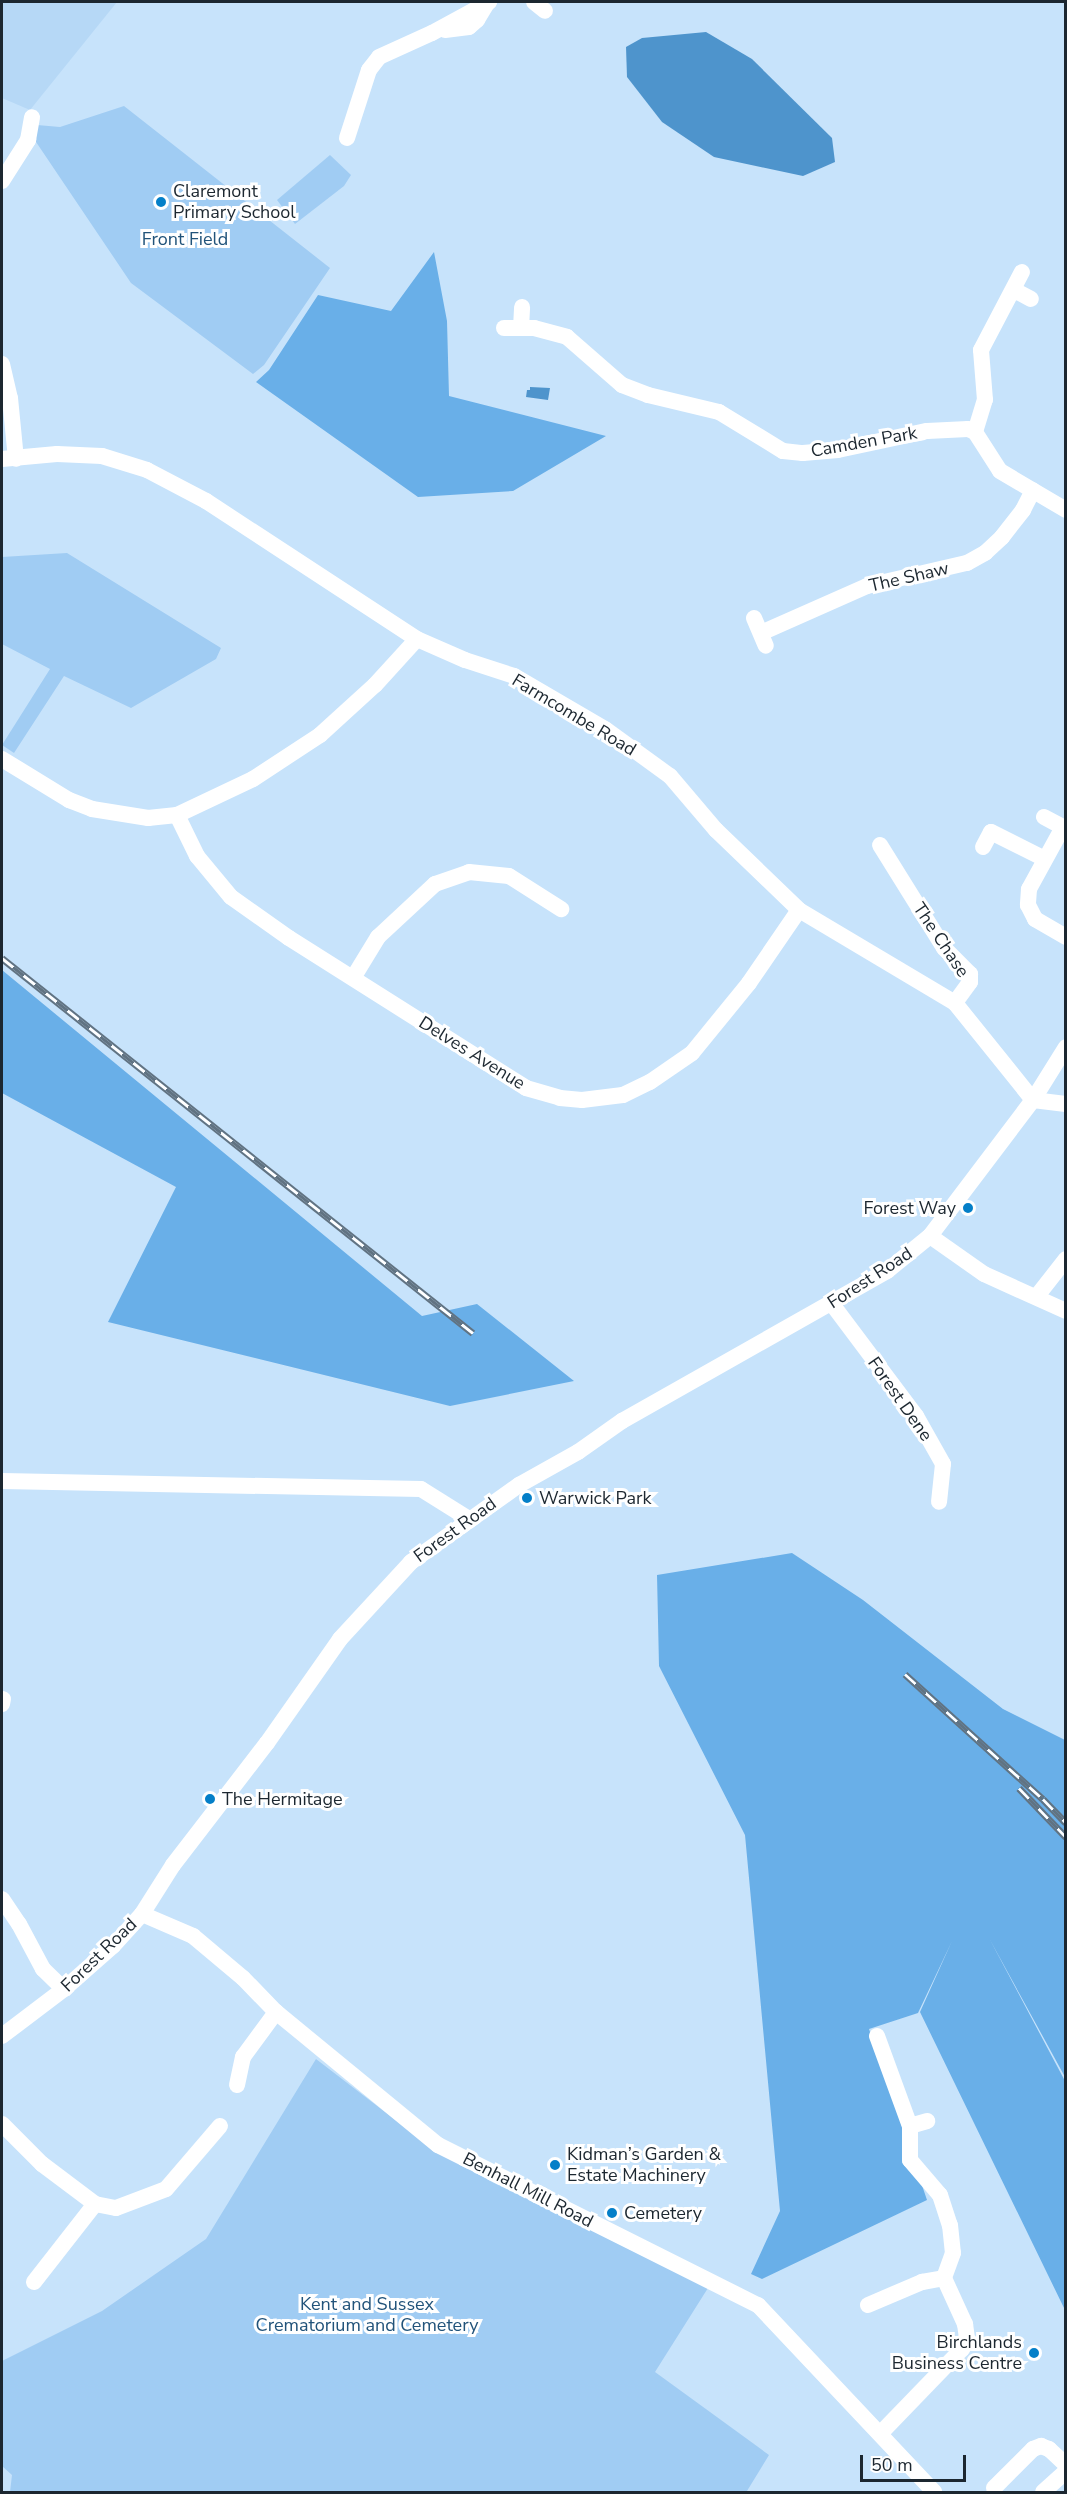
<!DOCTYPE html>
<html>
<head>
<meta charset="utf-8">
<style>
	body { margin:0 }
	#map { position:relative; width:1067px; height:2494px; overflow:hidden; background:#c7e3fb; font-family:"Nunito Sans",sans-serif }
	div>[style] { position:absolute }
	.built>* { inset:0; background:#b6d8f6 }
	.green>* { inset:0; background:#a0ccf3 }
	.forest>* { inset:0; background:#69afe8 }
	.water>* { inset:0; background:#4e94cc }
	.minor>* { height:16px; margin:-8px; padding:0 8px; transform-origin:8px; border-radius:8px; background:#fff }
	.rail>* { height:7px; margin-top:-3.5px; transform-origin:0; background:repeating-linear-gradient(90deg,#fff 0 14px,#617382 0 28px); box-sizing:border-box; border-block:2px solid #617382 }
	.dots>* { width:16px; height:16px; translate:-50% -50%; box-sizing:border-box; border:3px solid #fff; border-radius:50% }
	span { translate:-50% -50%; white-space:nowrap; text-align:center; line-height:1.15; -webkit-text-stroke:6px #fff; paint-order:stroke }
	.poi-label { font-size:18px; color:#1c2730 }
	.left { translate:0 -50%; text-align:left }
	.right { translate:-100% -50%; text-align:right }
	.park-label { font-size:18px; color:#21537a }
	.street-label { font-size:18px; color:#1c2730 }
	.frame { position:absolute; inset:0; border:3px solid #1c2730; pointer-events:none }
	.scale { position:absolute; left:860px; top:2455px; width:106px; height:27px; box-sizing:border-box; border:3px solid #1c2730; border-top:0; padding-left:8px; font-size:18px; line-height:21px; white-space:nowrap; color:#1c2730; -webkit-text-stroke:4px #fff; paint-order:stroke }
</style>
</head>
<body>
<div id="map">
	<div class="built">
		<i style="clip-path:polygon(2px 2px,117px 2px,30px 110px,2px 98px)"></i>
	</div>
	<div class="green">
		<i style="clip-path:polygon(124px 106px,330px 268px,264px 365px,253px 374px,131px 283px,32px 136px,37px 125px,60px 127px)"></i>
		<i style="clip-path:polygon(330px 155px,351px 175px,344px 186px,295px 224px,277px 200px)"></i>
		<i style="clip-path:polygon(67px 553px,221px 648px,216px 659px,131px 708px,64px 676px,14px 753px,2px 745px,50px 669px,2px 644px,2px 557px)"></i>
		<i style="clip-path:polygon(316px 2059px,424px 2142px,492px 2182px,708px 2288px,655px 2372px,769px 2455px,747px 2491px,749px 2492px,10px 2492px,12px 2475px,2px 2466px,2px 2361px,102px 2311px,206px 2239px)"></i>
	</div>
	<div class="forest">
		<i style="clip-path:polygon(434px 252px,447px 321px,449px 396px,606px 436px,513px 491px,418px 497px,256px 382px,269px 370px,318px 295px,391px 311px)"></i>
		<i style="clip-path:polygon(2px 970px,422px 1316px,477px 1304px,574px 1381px,450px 1406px,108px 1322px,176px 1187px,2px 1093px)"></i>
		<i style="clip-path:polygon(792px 1553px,863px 1600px,1003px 1709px,1065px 1740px,1065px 2077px,989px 1938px,1065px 2081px,1065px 2310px,920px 2012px,952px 1941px,918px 2013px,869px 2029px,927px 2200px,762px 2279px,751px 2274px,780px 2211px,745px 1835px,659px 1666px,657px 1575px)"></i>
	</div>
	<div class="water">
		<i style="clip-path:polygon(706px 32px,752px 59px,832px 138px,835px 162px,803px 176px,714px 157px,662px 122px,627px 77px,626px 47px,642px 38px)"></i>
		<i style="clip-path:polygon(530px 387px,550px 388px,548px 400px,526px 397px,527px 390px,530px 390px)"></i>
	</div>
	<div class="minor">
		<i style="left:534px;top:2px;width:14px;rotate:39deg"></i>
		<i style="left:445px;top:30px;width:24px;rotate:-7deg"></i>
		<i style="left:469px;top:27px;width:11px;rotate:-41deg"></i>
		<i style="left:477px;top:20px;width:17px;rotate:-59deg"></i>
		<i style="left:347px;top:138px;width:71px;rotate:-72.1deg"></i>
		<i style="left:369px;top:70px;width:16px;rotate:-52deg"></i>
		<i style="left:379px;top:57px;width:58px;rotate:-24.4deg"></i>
		<i style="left:432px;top:33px;width:65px;rotate:-28.5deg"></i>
		<i style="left:2px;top:181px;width:49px;rotate:-57.6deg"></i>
		<i style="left:28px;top:140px;width:23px;rotate:-80deg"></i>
		<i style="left:1014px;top:290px;width:19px;rotate:28deg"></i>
		<i style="left:504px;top:328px;width:30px"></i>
		<i style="left:534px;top:328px;width:34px;rotate:15deg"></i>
		<i style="left:567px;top:337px;width:73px;rotate:41.1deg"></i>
		<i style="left:622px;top:385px;width:28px;rotate:21deg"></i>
		<i style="left:648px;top:395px;width:73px;rotate:13.5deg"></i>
		<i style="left:719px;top:412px;width:75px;rotate:31.4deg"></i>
		<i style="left:783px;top:451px;width:20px;rotate:6deg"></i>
		<i style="left:803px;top:453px;width:35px;rotate:-5deg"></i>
		<i style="left:838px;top:450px;width:91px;rotate:-12.1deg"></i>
		<i style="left:927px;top:431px;width:41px;rotate:-2.8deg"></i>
		<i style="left:968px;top:429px;width:8px;rotate:23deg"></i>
		<i style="left:975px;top:432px;width:46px;rotate:57.3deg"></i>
		<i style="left:1000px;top:471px;width:77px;rotate:30.6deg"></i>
		<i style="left:521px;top:328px;width:21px;rotate:-87deg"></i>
		<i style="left:2px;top:364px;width:35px;rotate:77deg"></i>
		<i style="left:10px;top:398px;width:61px;rotate:84.4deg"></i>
		<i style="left:975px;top:432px;width:34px;rotate:-73deg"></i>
		<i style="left:985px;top:400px;width:50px;rotate:-94.6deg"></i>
		<i style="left:981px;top:350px;width:88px;rotate:-62.3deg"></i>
		<i style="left:2px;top:459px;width:55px;rotate:-5.2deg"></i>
		<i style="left:57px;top:454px;width:45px;rotate:2.5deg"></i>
		<i style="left:102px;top:456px;width:47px;rotate:17.3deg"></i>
		<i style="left:147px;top:470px;width:67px;rotate:27.7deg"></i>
		<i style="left:206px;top:501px;width:252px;rotate:33.2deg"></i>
		<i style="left:417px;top:639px;width:52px;rotate:23.6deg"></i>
		<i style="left:465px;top:660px;width:52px;rotate:18.1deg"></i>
		<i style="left:514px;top:676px;width:105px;rotate:30.2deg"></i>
		<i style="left:605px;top:729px;width:80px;rotate:35.9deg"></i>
		<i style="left:670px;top:776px;width:71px;rotate:49.6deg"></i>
		<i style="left:716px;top:830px;width:115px;rotate:43.9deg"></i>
		<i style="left:799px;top:910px;width:182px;rotate:30.8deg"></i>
		<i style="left:955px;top:1003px;width:124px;rotate:51.2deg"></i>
		<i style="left:1033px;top:1100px;width:33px;rotate:7deg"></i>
		<i style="left:754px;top:618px;width:30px;rotate:67deg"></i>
		<i style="left:761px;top:633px;width:116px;rotate:-23.9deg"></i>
		<i style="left:867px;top:586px;width:103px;rotate:-13deg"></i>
		<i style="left:967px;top:563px;width:21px;rotate:-29deg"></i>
		<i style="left:985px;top:553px;width:23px;rotate:-43deg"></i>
		<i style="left:1002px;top:537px;width:34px;rotate:-52deg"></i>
		<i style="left:1023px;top:510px;width:22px;rotate:-63deg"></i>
		<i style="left:2px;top:759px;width:79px;rotate:31.5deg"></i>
		<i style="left:69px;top:800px;width:25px;rotate:21deg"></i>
		<i style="left:92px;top:809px;width:57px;rotate:9.1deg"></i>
		<i style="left:148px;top:818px;width:29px;rotate:-6deg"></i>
		<i style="left:177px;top:815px;width:84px;rotate:-25.3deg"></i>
		<i style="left:253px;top:779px;width:80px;rotate:-33.3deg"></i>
		<i style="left:320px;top:735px;width:74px;rotate:-42.3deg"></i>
		<i style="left:375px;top:685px;width:62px;rotate:-47.6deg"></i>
		<i style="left:177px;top:815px;width:46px;rotate:64deg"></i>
		<i style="left:197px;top:856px;width:53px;rotate:50.3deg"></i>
		<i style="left:231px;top:897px;width:71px;rotate:35.3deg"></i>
		<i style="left:289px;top:938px;width:280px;rotate:32.3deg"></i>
		<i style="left:526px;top:1088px;width:35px;rotate:16deg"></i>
		<i style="left:560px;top:1098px;width:22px;rotate:5deg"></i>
		<i style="left:582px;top:1100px;width:41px;rotate:-7deg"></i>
		<i style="left:623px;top:1095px;width:30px;rotate:-26deg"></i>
		<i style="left:650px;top:1082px;width:51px;rotate:-34.6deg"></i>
		<i style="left:692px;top:1053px;width:90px;rotate:-50.8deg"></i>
		<i style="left:749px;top:983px;width:88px;rotate:-55.6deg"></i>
		<i style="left:1044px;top:817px;width:21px;rotate:28deg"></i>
		<i style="left:1063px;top:827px;width:71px;rotate:118.7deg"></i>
		<i style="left:1029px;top:889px;width:16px;rotate:94deg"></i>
		<i style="left:1028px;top:905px;width:16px;rotate:63deg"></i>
		<i style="left:1035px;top:919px;width:36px;rotate:30deg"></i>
		<i style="left:880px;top:845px;width:121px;rotate:58.1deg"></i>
		<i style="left:944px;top:948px;width:37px;rotate:45deg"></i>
		<i style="left:970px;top:974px;width:8px;rotate:90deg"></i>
		<i style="left:970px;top:982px;width:26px;rotate:126deg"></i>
		<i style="left:983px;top:847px;width:17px;rotate:-62deg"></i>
		<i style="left:991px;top:832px;width:60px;rotate:26.6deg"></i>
		<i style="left:353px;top:978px;width:48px;rotate:-58.6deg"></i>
		<i style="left:378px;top:937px;width:78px;rotate:-42.9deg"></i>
		<i style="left:435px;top:884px;width:36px;rotate:-19deg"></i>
		<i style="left:469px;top:872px;width:40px;rotate:5.7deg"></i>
		<i style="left:509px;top:876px;width:62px;rotate:32.4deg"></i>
		<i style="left:930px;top:1236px;width:66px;rotate:35.1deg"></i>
		<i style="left:984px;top:1274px;width:90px;rotate:24.3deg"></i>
		<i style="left:1037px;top:1296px;width:47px;rotate:-51.9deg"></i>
		<i style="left:832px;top:1304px;width:140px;rotate:53.1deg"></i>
		<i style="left:916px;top:1416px;width:55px;rotate:60.6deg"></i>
		<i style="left:943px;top:1464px;width:38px;rotate:96deg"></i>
		<i style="left:2px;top:1481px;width:419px;rotate:1.1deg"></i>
		<i style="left:421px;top:1489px;width:57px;rotate:32deg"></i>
		<i style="left:2px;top:1704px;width:5px;rotate:-79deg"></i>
		<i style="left:2px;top:1899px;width:30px;rotate:56deg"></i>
		<i style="left:19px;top:1924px;width:51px;rotate:61.9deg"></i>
		<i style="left:43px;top:1969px;width:29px;rotate:44deg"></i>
		<i style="left:142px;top:1914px;width:56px;rotate:23.3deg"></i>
		<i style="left:193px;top:1936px;width:65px;rotate:40deg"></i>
		<i style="left:243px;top:1978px;width:47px;rotate:45.9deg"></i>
		<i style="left:276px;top:2012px;width:210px;rotate:39.4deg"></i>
		<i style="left:438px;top:2145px;width:358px;rotate:26.6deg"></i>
		<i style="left:758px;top:2305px;width:257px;rotate:46.7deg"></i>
		<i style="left:2px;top:2036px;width:78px;rotate:-37.2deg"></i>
		<i style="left:64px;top:1989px;width:65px;rotate:-41.3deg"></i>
		<i style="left:113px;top:1946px;width:43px;rotate:-47.8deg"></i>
		<i style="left:142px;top:1914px;width:58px;rotate:-57.7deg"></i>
		<i style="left:173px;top:1865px;width:154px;rotate:-52.4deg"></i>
		<i style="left:267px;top:1743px;width:127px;rotate:-54.9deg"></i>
		<i style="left:340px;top:1639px;width:105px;rotate:-47.3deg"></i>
		<i style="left:411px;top:1562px;width:133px;rotate:-35.5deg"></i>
		<i style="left:519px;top:1485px;width:68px;rotate:-29.2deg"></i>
		<i style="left:578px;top:1452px;width:54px;rotate:-35.2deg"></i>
		<i style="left:622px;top:1421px;width:305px;rotate:-29.5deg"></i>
		<i style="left:887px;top:1271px;width:55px;rotate:-39.1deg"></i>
		<i style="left:930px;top:1236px;width:171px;rotate:-52.9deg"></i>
		<i style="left:1033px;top:1100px;width:62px;rotate:-58.1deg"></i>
		<i style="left:877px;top:2036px;width:96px;rotate:69.9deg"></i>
		<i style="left:910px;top:2126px;width:34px;rotate:90deg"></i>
		<i style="left:910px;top:2160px;width:46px;rotate:49.4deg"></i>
		<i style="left:940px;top:2195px;width:32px;rotate:72deg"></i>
		<i style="left:950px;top:2225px;width:28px;rotate:84deg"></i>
		<i style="left:953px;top:2253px;width:27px;rotate:110deg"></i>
		<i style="left:944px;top:2278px;width:51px;rotate:65.5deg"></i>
		<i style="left:965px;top:2324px;width:14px;rotate:82deg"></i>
		<i style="left:967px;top:2338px;width:12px;rotate:114deg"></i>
		<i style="left:962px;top:2349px;width:117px;rotate:134deg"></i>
		<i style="left:237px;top:2085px;width:29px;rotate:-78deg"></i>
		<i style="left:243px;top:2057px;width:56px;rotate:-53.7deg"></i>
		<i style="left:2px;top:2124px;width:57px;rotate:45deg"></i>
		<i style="left:42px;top:2164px;width:66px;rotate:37deg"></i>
		<i style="left:95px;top:2204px;width:21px;rotate:11deg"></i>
		<i style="left:116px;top:2208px;width:53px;rotate:-20.8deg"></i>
		<i style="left:166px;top:2189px;width:83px;rotate:-49.4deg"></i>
		<i style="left:910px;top:2126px;width:18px;rotate:-16deg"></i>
		<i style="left:34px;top:2282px;width:99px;rotate:-52deg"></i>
		<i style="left:868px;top:2305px;width:59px;rotate:-23.1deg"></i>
		<i style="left:922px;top:2282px;width:22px;rotate:-10deg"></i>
		<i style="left:994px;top:2488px;width:55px;rotate:-45deg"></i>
		<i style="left:1033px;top:2449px;width:9px;rotate:-21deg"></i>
		<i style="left:1041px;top:2446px;width:9px;rotate:21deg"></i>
		<i style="left:1049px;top:2449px;width:23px;rotate:43deg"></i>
		<i style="left:1043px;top:2492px;width:31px;rotate:-42deg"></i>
	</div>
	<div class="rail">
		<i style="left:2px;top:958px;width:602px;rotate:38.53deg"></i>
		<i style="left:905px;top:1674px;width:186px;rotate:42.2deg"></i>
		<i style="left:1043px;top:1799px;width:33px;rotate:46deg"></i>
		<i style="left:1019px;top:1788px;width:68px;rotate:46.2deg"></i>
	</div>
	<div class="dots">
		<i style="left:161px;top:202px;background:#047fc8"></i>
		<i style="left:968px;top:1208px;background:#047fc8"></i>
		<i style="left:527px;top:1498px;background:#047fc8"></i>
		<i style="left:210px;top:1799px;background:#047fc8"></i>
		<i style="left:555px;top:2165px;background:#047fc8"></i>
		<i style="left:612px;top:2213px;background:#047fc8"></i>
		<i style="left:1034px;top:2353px;background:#047fc8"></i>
	</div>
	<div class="poi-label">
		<span class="left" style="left:173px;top:202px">Claremont<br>Primary School</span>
		<span class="right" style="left:956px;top:1208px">Forest Way</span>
		<span class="left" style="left:539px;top:1498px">Warwick Park</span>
		<span class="left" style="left:222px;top:1799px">The Hermitage</span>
		<span class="left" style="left:567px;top:2165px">Kidman’s Garden &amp;<br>Estate Machinery</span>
		<span class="left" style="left:624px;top:2213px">Cemetery</span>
		<span class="right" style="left:1022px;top:2353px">Birchlands<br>Business Centre</span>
	</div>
	<div class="park-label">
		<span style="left:185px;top:239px">Front Field</span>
		<span style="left:367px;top:2315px">Kent and Sussex<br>Crematorium and Cemetery</span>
	</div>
	<div class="street-label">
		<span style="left:864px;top:442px;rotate:-10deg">Camden Park</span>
		<span style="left:909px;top:577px;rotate:-13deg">The Shaw</span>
		<span style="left:574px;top:715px;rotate:31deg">Farmcombe Road</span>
		<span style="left:941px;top:940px;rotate:56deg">The Chase</span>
		<span style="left:472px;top:1053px;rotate:32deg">Delves Avenue</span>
		<span style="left:870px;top:1278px;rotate:-33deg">Forest Road</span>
		<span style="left:900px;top:1399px;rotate:55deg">Forest Dene</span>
		<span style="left:455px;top:1530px;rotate:-36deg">Forest Road</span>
		<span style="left:99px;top:1955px;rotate:-44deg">Forest Road</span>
		<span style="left:528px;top:2190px;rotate:27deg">Benhall Mill Road</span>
	</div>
	<div class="frame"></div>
	<div class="scale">50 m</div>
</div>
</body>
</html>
